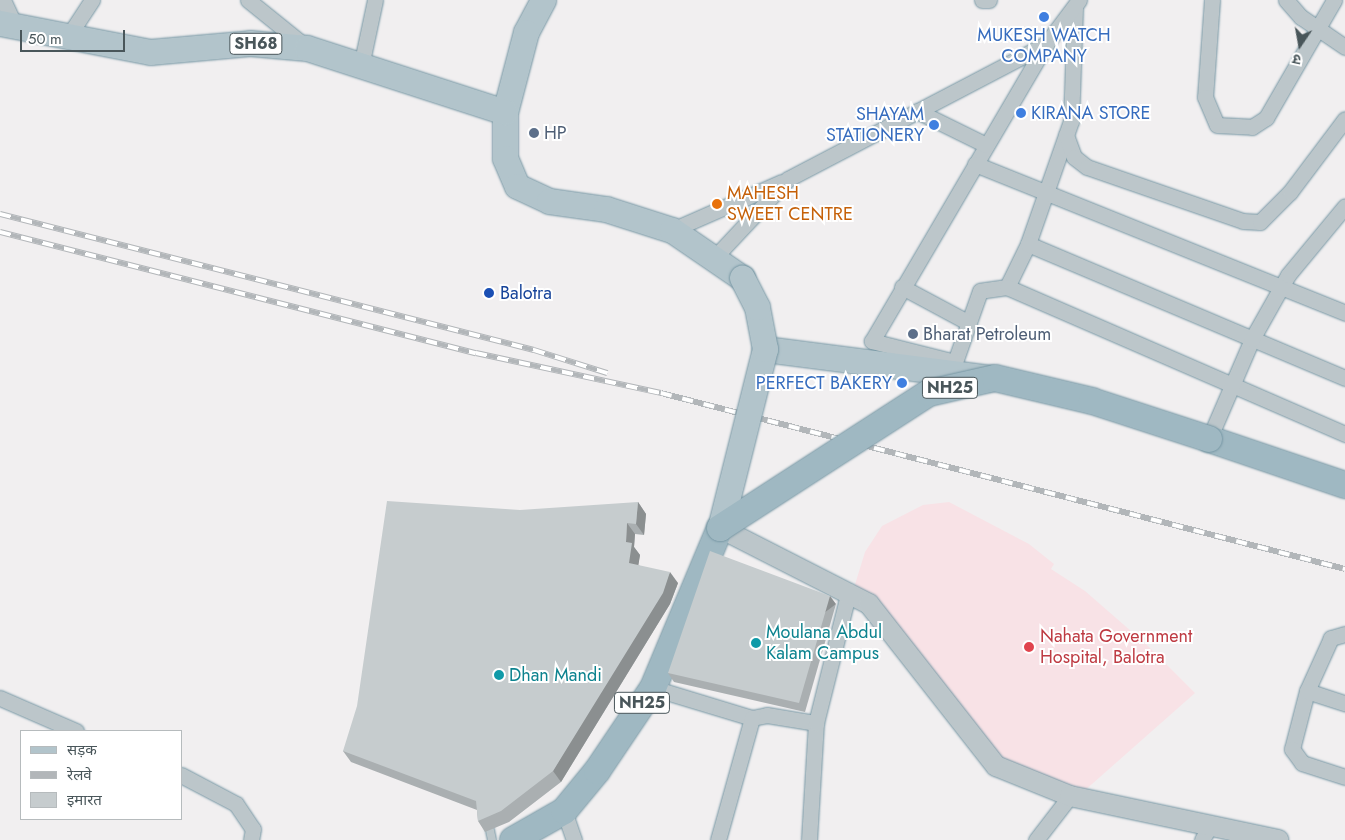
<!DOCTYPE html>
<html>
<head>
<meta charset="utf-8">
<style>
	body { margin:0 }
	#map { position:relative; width:1345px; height:840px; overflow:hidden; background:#f1eff0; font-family:Jost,"Noto Sans Devanagari",sans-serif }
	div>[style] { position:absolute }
	.medical>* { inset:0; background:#f8e2e6 }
	.roads { filter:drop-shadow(0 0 1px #7797a4) drop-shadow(0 0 1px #7797a4) }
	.service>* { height:8px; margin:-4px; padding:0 4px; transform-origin:4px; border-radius:4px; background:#bcc6ca }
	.minor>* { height:15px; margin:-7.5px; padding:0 7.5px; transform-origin:7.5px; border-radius:7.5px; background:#bcc6ca }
	.tertiary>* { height:20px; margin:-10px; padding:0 10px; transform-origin:10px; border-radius:10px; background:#bcc6ca }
	.primary>* { height:25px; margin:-12.5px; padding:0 12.5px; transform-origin:12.5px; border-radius:12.5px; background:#b2c4cb }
	.trunk>* { height:26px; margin:-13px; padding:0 13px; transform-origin:13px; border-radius:13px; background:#9fb8c2 }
	.rail>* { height:5.5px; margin-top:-2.75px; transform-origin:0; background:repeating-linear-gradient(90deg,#fff 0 11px,#b2b6b9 0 22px); box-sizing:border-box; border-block:1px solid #b2b6b9 }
	.bridges { filter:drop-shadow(0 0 1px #7797a4) drop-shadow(0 0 1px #7797a4) }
	.primary-bridge>* { height:25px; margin:-12.5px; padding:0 12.5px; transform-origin:12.5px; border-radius:12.5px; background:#b2c4cb }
	.trunk-bridge>* { height:26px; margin:-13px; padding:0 13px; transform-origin:13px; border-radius:13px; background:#9fb8c2 }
	.wall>* { inset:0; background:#aaafb1 }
	.shaded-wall>* { inset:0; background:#8b8f90; transform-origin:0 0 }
	.building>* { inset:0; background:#c6ccce }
	.dots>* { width:14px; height:14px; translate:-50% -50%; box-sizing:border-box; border:2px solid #fff; border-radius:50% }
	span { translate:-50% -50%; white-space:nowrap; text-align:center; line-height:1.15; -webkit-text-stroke:4px #fff; paint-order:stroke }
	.shield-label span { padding:1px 4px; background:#fff; border:1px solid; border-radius:4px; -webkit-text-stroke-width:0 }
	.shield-label { font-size:16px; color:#49565a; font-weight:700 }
	.shop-label { font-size:18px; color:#366cbe }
	.left { translate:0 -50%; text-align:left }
	.right { translate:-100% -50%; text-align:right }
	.service-label { font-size:18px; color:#4e5e75 }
	.food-label { font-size:18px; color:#c56008 }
	.transit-label { font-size:18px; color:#164399 }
	.culture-label { font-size:18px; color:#0d838f }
	.health-label { font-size:18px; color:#be3a42 }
	.legend { position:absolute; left:20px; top:730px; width:162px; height:90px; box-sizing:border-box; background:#fff; border:1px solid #b6bbbd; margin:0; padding:6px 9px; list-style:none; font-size:15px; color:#49565a }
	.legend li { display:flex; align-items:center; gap:10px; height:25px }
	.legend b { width:25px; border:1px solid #b6bbbd }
	.north { position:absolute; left:1275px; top:20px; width:50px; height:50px; -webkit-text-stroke:4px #fff; paint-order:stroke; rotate:192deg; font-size:14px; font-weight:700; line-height:20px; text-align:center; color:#49565a }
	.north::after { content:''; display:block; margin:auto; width:18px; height:22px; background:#49565a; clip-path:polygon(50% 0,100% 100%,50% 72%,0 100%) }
	.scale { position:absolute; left:20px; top:30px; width:105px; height:22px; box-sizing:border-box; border:2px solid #49565a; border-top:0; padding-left:6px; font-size:15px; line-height:18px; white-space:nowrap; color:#49565a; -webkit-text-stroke:4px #fff; paint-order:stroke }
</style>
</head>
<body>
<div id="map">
	<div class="medical">
		<i style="clip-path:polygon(949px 502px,1029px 544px,1054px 564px,1051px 569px,1085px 591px,1147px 645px,1195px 693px,1083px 792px,997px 763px,853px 591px,865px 552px,882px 526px,923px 505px)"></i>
	</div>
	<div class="roads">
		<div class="service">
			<i style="left:488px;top:821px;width:19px;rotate:78deg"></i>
		</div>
		<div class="minor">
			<i style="left:3px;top:0;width:26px;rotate:65deg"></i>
			<i style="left:248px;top:0;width:75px;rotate:39deg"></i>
			<i style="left:982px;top:0;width:7px"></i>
			<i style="left:1212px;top:0;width:97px;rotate:94.1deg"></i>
			<i style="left:1205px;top:97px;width:30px;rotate:67deg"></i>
			<i style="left:1217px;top:125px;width:35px;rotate:3deg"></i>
			<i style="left:1252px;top:127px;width:17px;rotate:-33deg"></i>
			<i style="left:1266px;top:118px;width:136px;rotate:-60deg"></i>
			<i style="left:1286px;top:0;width:23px;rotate:49deg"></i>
			<i style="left:1301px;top:17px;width:53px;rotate:34.3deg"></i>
			<i style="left:1075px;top:8px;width:113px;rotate:92deg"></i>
			<i style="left:1071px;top:121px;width:130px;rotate:109.3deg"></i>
			<i style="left:1028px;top:244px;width:48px;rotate:116deg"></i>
			<i style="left:1007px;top:287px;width:27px;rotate:172deg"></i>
			<i style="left:980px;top:291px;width:75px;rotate:109.4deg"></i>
			<i style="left:955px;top:362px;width:86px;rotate:-165.8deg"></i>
			<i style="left:872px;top:341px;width:344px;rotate:-59.6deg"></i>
			<i style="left:1046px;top:44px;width:55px;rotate:-53.1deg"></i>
			<i style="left:69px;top:35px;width:42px;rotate:-56.7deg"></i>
			<i style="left:361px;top:66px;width:67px;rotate:-78deg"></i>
			<i style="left:917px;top:111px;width:77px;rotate:26.2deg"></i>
			<i style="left:1066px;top:135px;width:23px;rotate:70deg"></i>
			<i style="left:1074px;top:157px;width:16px;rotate:38deg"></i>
			<i style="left:1087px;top:167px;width:165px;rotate:19.1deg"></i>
			<i style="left:1243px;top:221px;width:17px;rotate:3deg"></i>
			<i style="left:1260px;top:222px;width:42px;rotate:-45deg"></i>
			<i style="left:1290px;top:192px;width:91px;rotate:-53deg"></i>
			<i style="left:975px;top:164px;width:399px;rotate:21.9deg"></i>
			<i style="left:672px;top:230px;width:120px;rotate:-23.6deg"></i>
			<i style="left:1028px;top:244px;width:344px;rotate:22.9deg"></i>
			<i style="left:715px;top:257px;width:107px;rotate:-46.9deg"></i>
			<i style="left:788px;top:179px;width:291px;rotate:-27.6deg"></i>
			<i style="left:902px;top:287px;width:76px;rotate:28.2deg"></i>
			<i style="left:1007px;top:287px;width:369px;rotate:23.5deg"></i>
			<i style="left:1209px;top:439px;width:109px;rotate:-66.7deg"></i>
			<i style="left:1252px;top:339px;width:73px;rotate:-60.6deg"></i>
			<i style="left:1288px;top:275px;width:89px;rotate:-50.4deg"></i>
			<i style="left:1345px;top:634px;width:15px;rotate:164deg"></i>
			<i style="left:1331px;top:638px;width:58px;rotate:114.4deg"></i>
			<i style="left:1307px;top:691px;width:60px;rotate:104.5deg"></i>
			<i style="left:1292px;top:749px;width:17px;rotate:54deg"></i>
			<i style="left:1302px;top:763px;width:45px;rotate:18deg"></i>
			<i style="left:653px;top:688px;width:103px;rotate:16.9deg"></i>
			<i style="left:752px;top:718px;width:15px;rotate:-11deg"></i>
			<i style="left:767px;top:715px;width:50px;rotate:9.3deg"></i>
			<i style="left:1307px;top:691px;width:40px;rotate:18deg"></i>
			<i style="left:0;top:698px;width:83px;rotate:23.5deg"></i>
			<i style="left:181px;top:775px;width:62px;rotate:27.8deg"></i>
			<i style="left:236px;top:804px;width:30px;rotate:56deg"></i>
			<i style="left:253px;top:829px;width:11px;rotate:100deg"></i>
			<i style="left:564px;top:811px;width:31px;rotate:71deg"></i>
			<i style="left:718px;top:840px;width:127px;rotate:-74.4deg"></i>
			<i style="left:809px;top:840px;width:117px;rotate:-86.6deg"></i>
			<i style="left:816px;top:723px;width:136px;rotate:-76deg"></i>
			<i style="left:1036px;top:840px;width:56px;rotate:-52.3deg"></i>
			<i style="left:1202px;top:840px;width:17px;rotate:-62deg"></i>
		</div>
		<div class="tertiary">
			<i style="left:720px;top:528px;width:167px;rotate:27deg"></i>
			<i style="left:869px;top:604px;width:206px;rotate:51.9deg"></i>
			<i style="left:996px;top:766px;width:80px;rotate:22.1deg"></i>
			<i style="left:1070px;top:796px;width:213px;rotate:11.9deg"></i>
		</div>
		<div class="primary">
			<i style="left:543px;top:0;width:36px;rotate:118deg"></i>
			<i style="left:526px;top:32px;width:83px;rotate:104.7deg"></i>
			<i style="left:505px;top:112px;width:46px;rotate:90deg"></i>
			<i style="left:505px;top:158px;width:30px;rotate:67deg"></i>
			<i style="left:517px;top:186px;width:35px;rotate:25deg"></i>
			<i style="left:549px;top:201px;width:58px;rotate:8deg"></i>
			<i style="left:606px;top:209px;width:69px;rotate:17.7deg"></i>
			<i style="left:672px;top:230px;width:85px;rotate:34.4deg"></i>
			<i style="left:0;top:23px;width:153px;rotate:10.9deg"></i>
			<i style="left:150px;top:52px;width:100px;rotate:-5.1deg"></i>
			<i style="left:250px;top:43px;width:57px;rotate:5deg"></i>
			<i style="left:307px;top:48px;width:208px;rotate:17.9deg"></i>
			<i style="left:765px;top:349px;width:227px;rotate:7.3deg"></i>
		</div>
		<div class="trunk">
			<i style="left:1209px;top:439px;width:144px;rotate:18.7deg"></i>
			<i style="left:513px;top:840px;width:59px;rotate:-29.6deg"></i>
			<i style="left:564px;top:811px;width:52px;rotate:-50.5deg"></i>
			<i style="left:597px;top:771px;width:100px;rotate:-56deg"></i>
			<i style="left:653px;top:688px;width:173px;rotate:-67.3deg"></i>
		</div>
	</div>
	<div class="rail">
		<i style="left:0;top:214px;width:551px;rotate:14.29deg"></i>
		<i style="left:534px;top:350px;width:77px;rotate:17.5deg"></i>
		<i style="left:0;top:232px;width:491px;rotate:14.3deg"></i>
		<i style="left:476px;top:353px;width:189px;rotate:12.2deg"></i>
		<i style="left:661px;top:393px;width:706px;rotate:14.43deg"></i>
	</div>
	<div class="bridges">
		<div class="primary-bridge">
			<i style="left:720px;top:528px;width:185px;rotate:-75.9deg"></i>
			<i style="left:765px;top:349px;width:43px;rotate:-100.8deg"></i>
			<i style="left:757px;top:307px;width:33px;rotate:-117deg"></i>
		</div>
		<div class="trunk-bridge">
			<i style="left:720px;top:528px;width:249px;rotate:-32.9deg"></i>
			<i style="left:929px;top:393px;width:68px;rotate:-12.8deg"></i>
			<i style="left:995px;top:378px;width:100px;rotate:13.3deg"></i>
			<i style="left:1092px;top:401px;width:123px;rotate:18deg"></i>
		</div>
	</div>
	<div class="wall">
		<i style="clip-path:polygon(638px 502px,646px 514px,644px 535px,635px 534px,634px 547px,640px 555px,638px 565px,678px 583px,670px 604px,561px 782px,509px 822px,485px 832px,478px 821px,477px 810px,351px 762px,343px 751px)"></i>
		<i style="clip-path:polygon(836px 604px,805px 712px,674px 682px,668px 673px)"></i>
	</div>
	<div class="shaded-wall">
		<i style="clip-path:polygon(638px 502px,646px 514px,644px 535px,636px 524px)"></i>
		<i style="clip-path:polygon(627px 523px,635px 534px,634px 547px,640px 555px,637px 574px,629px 563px,626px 542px)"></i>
		<i style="clip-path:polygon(670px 572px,678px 583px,670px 604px,561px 782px,553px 771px)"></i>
		<i style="left:830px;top:596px;width:10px;height:111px;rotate:53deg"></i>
	</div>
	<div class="building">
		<i style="clip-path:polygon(387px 501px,520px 510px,638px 502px,636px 524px,627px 523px,626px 542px,632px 543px,629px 563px,670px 572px,663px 593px,553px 771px,501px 811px,478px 821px,476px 801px,343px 751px,357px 706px)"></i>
		<i style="clip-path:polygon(710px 551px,830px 596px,799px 703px,668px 673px)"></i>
	</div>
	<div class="dots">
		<i style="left:1044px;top:17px;background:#3f7fe0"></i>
		<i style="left:1021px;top:113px;background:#3f7fe0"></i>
		<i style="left:934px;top:125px;background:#3f7fe0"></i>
		<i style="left:534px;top:133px;background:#5c6f8a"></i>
		<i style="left:717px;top:204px;background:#e8710a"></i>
		<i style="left:489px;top:293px;background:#1a4fb4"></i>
		<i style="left:913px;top:334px;background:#5c6f8a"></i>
		<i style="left:902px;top:383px;background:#3f7fe0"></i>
		<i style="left:756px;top:643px;background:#0f9aa8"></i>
		<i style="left:1029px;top:647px;background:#e0444e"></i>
		<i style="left:499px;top:675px;background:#0f9aa8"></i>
	</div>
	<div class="shield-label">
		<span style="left:256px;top:44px">SH68</span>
		<span style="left:950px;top:388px">NH25</span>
		<span style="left:642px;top:703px">NH25</span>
	</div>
	<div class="shop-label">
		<span style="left:1044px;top:46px">MUKESH WATCH<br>COMPANY</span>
		<span class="left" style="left:1031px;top:113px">KIRANA STORE</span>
		<span class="right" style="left:924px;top:125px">SHAYAM<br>STATIONERY</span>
		<span class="right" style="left:892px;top:383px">PERFECT BAKERY</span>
	</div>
	<div class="service-label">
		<span class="left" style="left:544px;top:133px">HP</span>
		<span class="left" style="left:923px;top:334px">Bharat Petroleum</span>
	</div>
	<div class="food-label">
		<span class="left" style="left:727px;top:204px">MAHESH<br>SWEET CENTRE</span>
	</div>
	<div class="transit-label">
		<span class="left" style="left:500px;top:293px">Balotra</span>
	</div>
	<div class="culture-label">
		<span class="left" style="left:766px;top:643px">Moulana Abdul<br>Kalam Campus</span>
		<span class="left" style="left:509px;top:675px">Dhan Mandi</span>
	</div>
	<div class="health-label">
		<span class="left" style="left:1040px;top:647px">Nahata Government<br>Hospital, Balotra</span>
	</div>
	<ul class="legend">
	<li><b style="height:6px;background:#b2c4cb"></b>सड़क</li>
	<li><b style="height:6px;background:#b2b6b9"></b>रेलवे</li>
	<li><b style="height:14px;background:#c6ccce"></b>इमारत</li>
	</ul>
	<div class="north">उ</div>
	<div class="scale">50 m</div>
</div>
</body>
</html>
